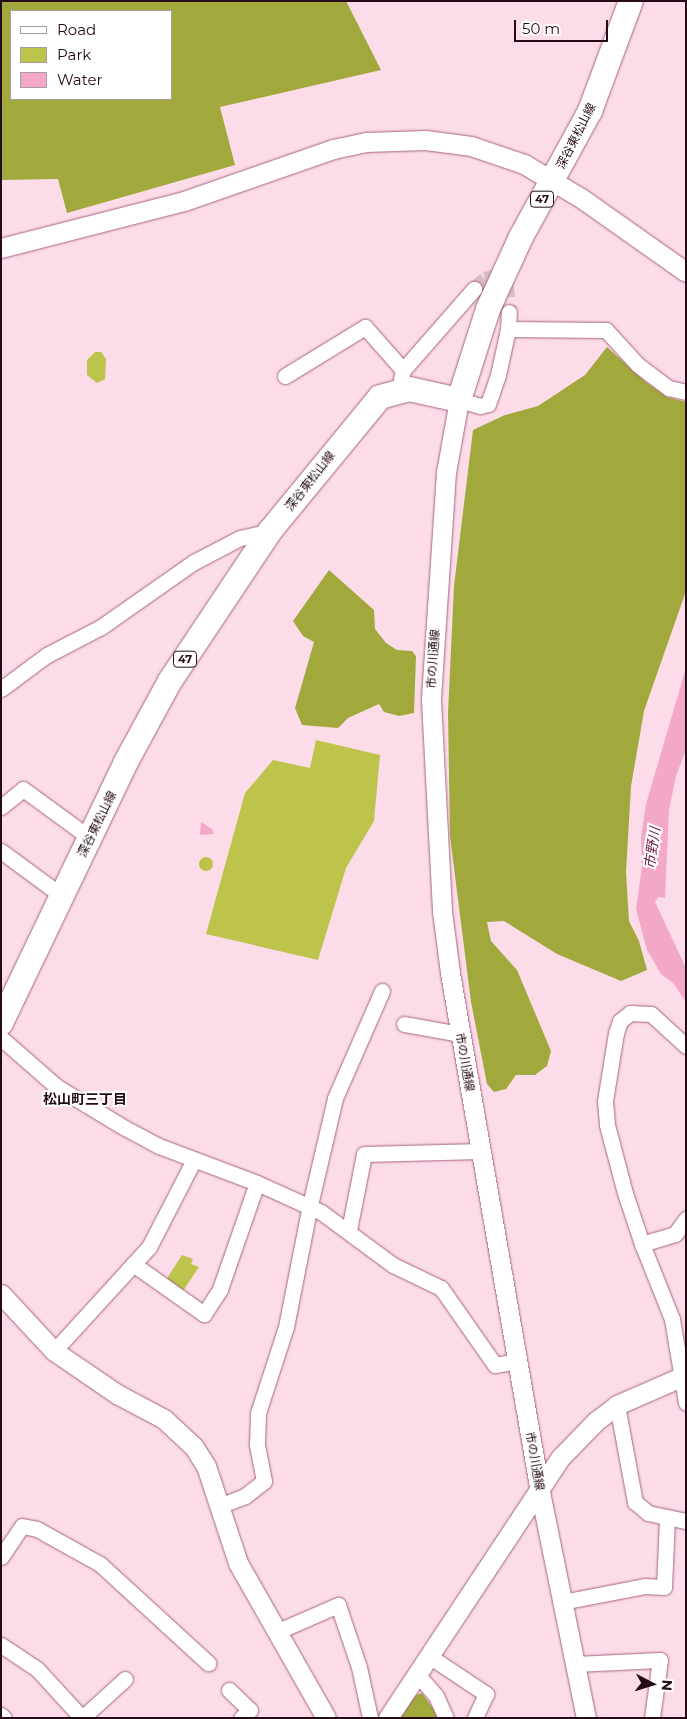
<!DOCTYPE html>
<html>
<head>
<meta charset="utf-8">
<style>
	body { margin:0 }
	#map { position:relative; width:687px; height:1719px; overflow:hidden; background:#fcdce8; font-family:Montserrat,"Noto Sans JP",sans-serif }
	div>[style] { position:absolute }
	.green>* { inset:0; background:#bdc44b }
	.round { border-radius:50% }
	.forest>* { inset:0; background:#a2a93c }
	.water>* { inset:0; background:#f4a8c8 }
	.minor-tunnel>* { height:15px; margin-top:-7.5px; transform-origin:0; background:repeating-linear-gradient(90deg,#dcbcc9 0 15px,transparent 0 23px) }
	.roads { filter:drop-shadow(0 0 1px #a86281) drop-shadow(0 0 1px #a86281) }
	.minor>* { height:15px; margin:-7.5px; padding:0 7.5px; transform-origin:7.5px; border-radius:7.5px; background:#fff }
	.tertiary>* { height:19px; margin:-9.5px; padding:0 9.5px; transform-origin:9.5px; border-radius:9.5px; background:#fff }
	.primary>* { height:24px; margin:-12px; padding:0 12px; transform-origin:12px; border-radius:12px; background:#fff }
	span { translate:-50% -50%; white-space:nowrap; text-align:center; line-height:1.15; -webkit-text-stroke:4px #fff; paint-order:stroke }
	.shield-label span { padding:1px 4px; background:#fff; border:1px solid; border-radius:4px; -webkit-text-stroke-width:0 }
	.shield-label { font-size:11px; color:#250a17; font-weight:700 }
	.street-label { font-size:12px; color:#250a17 }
	.water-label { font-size:14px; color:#691c44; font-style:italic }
	.neighbourhood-label { font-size:14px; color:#250a17; font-weight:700 }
	.frame { position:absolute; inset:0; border:2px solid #250a17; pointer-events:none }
	.legend { position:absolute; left:10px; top:10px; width:162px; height:90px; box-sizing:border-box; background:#fff; border:1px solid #a89da2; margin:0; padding:6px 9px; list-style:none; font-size:15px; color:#250a17 }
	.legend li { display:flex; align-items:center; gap:10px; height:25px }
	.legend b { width:25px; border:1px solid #a89da2 }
	.north { position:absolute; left:627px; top:1659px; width:50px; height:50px; -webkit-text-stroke:4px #fff; paint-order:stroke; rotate:95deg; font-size:14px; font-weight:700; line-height:20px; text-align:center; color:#250a17 }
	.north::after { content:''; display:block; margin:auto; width:18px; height:22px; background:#250a17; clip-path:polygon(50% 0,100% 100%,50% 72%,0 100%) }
	.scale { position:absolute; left:514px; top:20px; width:94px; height:22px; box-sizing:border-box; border:2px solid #250a17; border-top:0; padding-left:6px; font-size:15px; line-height:18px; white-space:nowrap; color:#250a17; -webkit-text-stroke:4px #fff; paint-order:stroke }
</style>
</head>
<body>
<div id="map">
	<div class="green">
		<i style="clip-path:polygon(95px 352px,101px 352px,106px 359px,105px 379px,97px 383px,87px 375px,87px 360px)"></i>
		<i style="clip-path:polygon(316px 740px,380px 755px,374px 821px,346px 868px,318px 960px,206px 934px,245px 793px,273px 760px,310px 768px)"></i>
		<i class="round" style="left:199px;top:857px;width:14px;height:14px"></i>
		<i style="clip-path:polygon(182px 1255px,193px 1259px,191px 1264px,199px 1267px,181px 1294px,164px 1283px)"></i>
	</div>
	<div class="forest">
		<i style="clip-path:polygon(evenodd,1px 1px,346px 1px,381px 70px,220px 107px,235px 165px,67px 213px,58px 179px,1px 180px,1px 1px,11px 11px,171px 11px,171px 99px,11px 99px,11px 11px)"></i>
		<i style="clip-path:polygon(607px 347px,647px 383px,667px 397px,686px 402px,686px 591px,644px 711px,631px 786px,626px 872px,629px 921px,639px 941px,647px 970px,621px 981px,557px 954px,504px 921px,487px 922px,491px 941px,517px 970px,551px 1051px,547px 1066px,535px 1075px,516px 1075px,506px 1089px,494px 1092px,487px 1084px,471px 1002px,450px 836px,448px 713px,454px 586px,473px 430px,505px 415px,538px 406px,585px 375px)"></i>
		<i style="clip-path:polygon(329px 570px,374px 610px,375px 629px,386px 643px,397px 650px,412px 651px,416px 656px,414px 713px,399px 716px,384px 712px,379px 704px,348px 718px,338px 728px,302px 725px,295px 708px,314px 642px,303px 636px,293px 621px)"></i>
		<i style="clip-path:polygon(422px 1693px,440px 1718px,396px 1718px,411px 1697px)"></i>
	</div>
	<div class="water">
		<i style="clip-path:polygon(686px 668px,686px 750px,676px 776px,669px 810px,665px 898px,658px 897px,655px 902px,686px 968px,686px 1002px,673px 983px,661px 974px,647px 950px,636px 909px,642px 866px,641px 837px,646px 804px)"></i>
		<i style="clip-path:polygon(201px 822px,212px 829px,214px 834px,200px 835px)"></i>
	</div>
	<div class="minor-tunnel">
		<i style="left:474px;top:289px;width:15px;rotate:-42deg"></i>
		<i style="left:485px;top:279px;width:11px;rotate:-15deg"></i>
		<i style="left:496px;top:276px;width:12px;rotate:31deg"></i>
		<i style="left:506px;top:282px;width:30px;rotate:84deg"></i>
	</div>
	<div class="roads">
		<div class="minor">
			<i style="left:508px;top:329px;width:17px;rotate:-87deg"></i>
			<i style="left:285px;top:376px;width:94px;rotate:-31.5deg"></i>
			<i style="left:365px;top:327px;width:57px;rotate:48.5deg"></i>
			<i style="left:401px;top:379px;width:9px;rotate:-77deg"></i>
			<i style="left:403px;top:370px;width:108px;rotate:-48.8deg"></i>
			<i style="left:459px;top:400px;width:22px;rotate:16deg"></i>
			<i style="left:480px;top:406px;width:8px;rotate:-14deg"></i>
			<i style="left:488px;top:404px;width:31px;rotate:-71deg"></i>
			<i style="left:498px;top:375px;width:47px;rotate:-77.7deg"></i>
			<i style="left:508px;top:329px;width:98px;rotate:0.6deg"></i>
			<i style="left:606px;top:330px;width:47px;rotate:47.6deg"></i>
			<i style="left:638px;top:365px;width:39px;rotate:37deg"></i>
			<i style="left:669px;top:388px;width:17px;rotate:13deg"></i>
			<i style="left:1px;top:689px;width:57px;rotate:-36.5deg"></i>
			<i style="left:47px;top:655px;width:61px;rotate:-27.4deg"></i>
			<i style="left:101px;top:627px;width:113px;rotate:-35deg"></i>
			<i style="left:194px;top:562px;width:52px;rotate:-27.6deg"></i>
			<i style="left:240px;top:538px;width:31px;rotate:-13deg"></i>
			<i style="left:1px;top:807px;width:28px;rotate:-39deg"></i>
			<i style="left:23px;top:789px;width:83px;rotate:36.2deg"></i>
			<i style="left:1px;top:851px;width:76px;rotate:36.4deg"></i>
			<i style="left:404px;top:1024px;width:57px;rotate:10.1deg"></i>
			<i style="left:1px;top:1038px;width:74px;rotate:41.2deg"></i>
			<i style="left:57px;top:1087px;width:79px;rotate:31.1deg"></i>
			<i style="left:125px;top:1128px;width:38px;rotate:28deg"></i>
			<i style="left:159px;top:1146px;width:105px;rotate:20.7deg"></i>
			<i style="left:257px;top:1183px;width:70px;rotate:24.4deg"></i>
			<i style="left:321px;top:1212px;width:89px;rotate:36.4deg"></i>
			<i style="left:393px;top:1265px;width:53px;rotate:25.6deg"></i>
			<i style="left:441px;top:1288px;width:94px;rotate:55deg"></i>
			<i style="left:495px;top:1365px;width:22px;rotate:-10deg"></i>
			<i style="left:686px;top:1046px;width:47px;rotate:-137.6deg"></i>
			<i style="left:651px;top:1014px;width:21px;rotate:-177deg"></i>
			<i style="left:630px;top:1013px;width:13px;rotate:141deg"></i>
			<i style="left:620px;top:1021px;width:13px;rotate:108deg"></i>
			<i style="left:616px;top:1033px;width:69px;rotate:99.2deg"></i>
			<i style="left:605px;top:1101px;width:24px;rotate:85deg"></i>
			<i style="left:607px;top:1125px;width:70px;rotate:75.2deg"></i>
			<i style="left:625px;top:1193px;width:54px;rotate:71.6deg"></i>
			<i style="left:642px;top:1244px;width:81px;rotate:68.2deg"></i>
			<i style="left:672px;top:1319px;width:85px;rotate:80.5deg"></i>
			<i style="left:349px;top:1230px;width:77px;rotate:-78.8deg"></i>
			<i style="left:364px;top:1154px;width:117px;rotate:-1.5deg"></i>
			<i style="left:642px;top:1244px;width:34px;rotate:-17deg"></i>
			<i style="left:675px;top:1234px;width:19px;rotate:-54deg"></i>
			<i style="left:133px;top:1264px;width:87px;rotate:35.2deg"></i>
			<i style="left:204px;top:1314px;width:30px;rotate:-57deg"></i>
			<i style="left:220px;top:1289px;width:112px;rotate:-70.8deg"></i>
			<i style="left:54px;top:1351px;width:141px;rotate:-47.6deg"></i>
			<i style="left:149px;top:1247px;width:98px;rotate:-62.7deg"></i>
			<i style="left:617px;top:1405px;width:99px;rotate:79.5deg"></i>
			<i style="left:635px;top:1502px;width:17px;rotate:40deg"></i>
			<i style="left:648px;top:1513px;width:39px;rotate:12deg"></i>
			<i style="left:219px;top:1506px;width:28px;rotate:-21deg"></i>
			<i style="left:245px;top:1496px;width:24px;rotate:-38deg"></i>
			<i style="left:264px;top:1481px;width:38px;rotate:-101deg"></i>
			<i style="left:257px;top:1444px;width:31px;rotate:-88deg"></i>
			<i style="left:258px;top:1413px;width:90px;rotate:-72deg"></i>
			<i style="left:286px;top:1327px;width:124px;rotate:-78.9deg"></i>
			<i style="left:310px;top:1205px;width:110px;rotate:-76.8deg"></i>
			<i style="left:335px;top:1098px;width:117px;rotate:-66.3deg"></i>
			<i style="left:1px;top:1557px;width:37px;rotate:-56deg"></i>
			<i style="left:22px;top:1526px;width:15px;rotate:11deg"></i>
			<i style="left:37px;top:1529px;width:72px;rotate:29.1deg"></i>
			<i style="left:100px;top:1564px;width:147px;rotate:42.5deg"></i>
			<i style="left:562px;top:1602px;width:85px;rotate:-10.9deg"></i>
			<i style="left:645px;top:1586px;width:19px;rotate:3deg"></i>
			<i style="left:664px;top:1587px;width:70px;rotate:-87.5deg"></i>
			<i style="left:276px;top:1632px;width:68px;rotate:-23.5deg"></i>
			<i style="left:338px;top:1605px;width:65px;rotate:71.3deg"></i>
			<i style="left:359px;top:1667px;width:52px;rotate:77.8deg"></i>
			<i style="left:1px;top:1645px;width:43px;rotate:33.7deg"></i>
			<i style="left:37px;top:1669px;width:67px;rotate:47.4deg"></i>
			<i style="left:429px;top:1656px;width:69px;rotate:33.7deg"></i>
			<i style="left:486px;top:1694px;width:26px;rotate:115deg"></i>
			<i style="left:575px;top:1664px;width:85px;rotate:-2.7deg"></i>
			<i style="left:660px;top:1660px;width:59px;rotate:97.9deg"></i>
			<i style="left:417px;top:1674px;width:29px;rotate:49deg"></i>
			<i style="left:436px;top:1696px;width:24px;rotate:66deg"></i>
			<i style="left:229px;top:1690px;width:29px;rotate:44deg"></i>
			<i style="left:250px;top:1710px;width:12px;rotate:138deg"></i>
			<i style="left:1px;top:1715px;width:4px;rotate:45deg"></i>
			<i style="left:82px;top:1718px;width:58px;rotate:-42.2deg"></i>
		</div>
		<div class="tertiary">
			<i style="left:1px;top:248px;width:189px;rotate:-14.4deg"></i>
			<i style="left:184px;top:201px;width:158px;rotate:-19.2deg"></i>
			<i style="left:333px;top:149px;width:34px;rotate:-12deg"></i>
			<i style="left:366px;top:142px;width:59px;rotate:-1.9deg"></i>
			<i style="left:425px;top:140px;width:46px;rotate:7.4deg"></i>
			<i style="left:471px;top:146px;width:56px;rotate:18.8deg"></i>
			<i style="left:524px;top:164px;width:66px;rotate:30.8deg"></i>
			<i style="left:581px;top:198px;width:128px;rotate:35.2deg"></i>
			<i style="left:459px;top:400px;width:73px;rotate:100.2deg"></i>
			<i style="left:446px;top:472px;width:228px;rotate:93.8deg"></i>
			<i style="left:431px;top:700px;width:211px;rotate:87deg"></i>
			<i style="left:442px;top:911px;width:63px;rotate:82.6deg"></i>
			<i style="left:450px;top:973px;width:527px;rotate:80.16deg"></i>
			<i style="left:540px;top:1492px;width:231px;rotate:78.5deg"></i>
			<i style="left:1px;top:1294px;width:78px;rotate:47.1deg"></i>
			<i style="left:54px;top:1351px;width:76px;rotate:34.3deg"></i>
			<i style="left:117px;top:1394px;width:53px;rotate:28deg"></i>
			<i style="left:164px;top:1419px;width:41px;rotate:43deg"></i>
			<i style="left:194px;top:1447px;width:22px;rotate:58deg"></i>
			<i style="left:206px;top:1466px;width:102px;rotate:71.7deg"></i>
			<i style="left:238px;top:1563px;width:178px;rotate:60.4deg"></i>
			<i style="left:388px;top:1718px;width:313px;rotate:-56.5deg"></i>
			<i style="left:561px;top:1457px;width:50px;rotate:-45.8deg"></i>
			<i style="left:596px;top:1421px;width:26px;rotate:-37deg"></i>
			<i style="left:617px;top:1405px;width:75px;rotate:-23.5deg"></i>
		</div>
		<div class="primary">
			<i style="left:1px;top:1023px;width:289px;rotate:-64.4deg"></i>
			<i style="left:126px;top:762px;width:92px;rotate:-61.5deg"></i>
			<i style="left:170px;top:681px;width:180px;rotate:-56.3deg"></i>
			<i style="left:270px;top:531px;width:173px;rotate:-50.6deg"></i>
			<i style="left:380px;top:397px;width:30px;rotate:-15deg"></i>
			<i style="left:409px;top:389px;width:51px;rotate:12.4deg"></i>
			<i style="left:459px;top:400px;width:96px;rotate:-72.3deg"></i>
			<i style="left:488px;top:309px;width:79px;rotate:-65.4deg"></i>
			<i style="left:521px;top:237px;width:144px;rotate:-61.3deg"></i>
			<i style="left:590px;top:111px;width:117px;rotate:-69.6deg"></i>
		</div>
	</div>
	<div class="shield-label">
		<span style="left:542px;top:199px">47</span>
		<span style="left:185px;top:659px">47</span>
	</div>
	<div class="street-label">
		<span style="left:576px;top:136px;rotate:-63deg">深谷東松山線</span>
		<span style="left:310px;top:481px;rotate:-52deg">深谷東松山線</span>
		<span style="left:433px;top:659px;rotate:-86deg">市の川通線</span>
		<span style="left:97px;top:824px;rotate:-64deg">深谷東松山線</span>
		<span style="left:465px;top:1062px;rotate:80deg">市の川通線</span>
		<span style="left:535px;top:1461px;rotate:80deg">市の川通線</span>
	</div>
	<div class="water-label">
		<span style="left:652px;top:848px;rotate:-82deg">市野川</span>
	</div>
	<div class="neighbourhood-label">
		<span style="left:85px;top:1099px">松山町三丁目</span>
	</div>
	<div class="frame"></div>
	<ul class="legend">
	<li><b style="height:6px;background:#fff"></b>Road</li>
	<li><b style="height:14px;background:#bdc44b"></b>Park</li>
	<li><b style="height:14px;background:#f4a8c8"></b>Water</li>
	</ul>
	<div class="north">N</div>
	<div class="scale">50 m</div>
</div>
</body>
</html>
